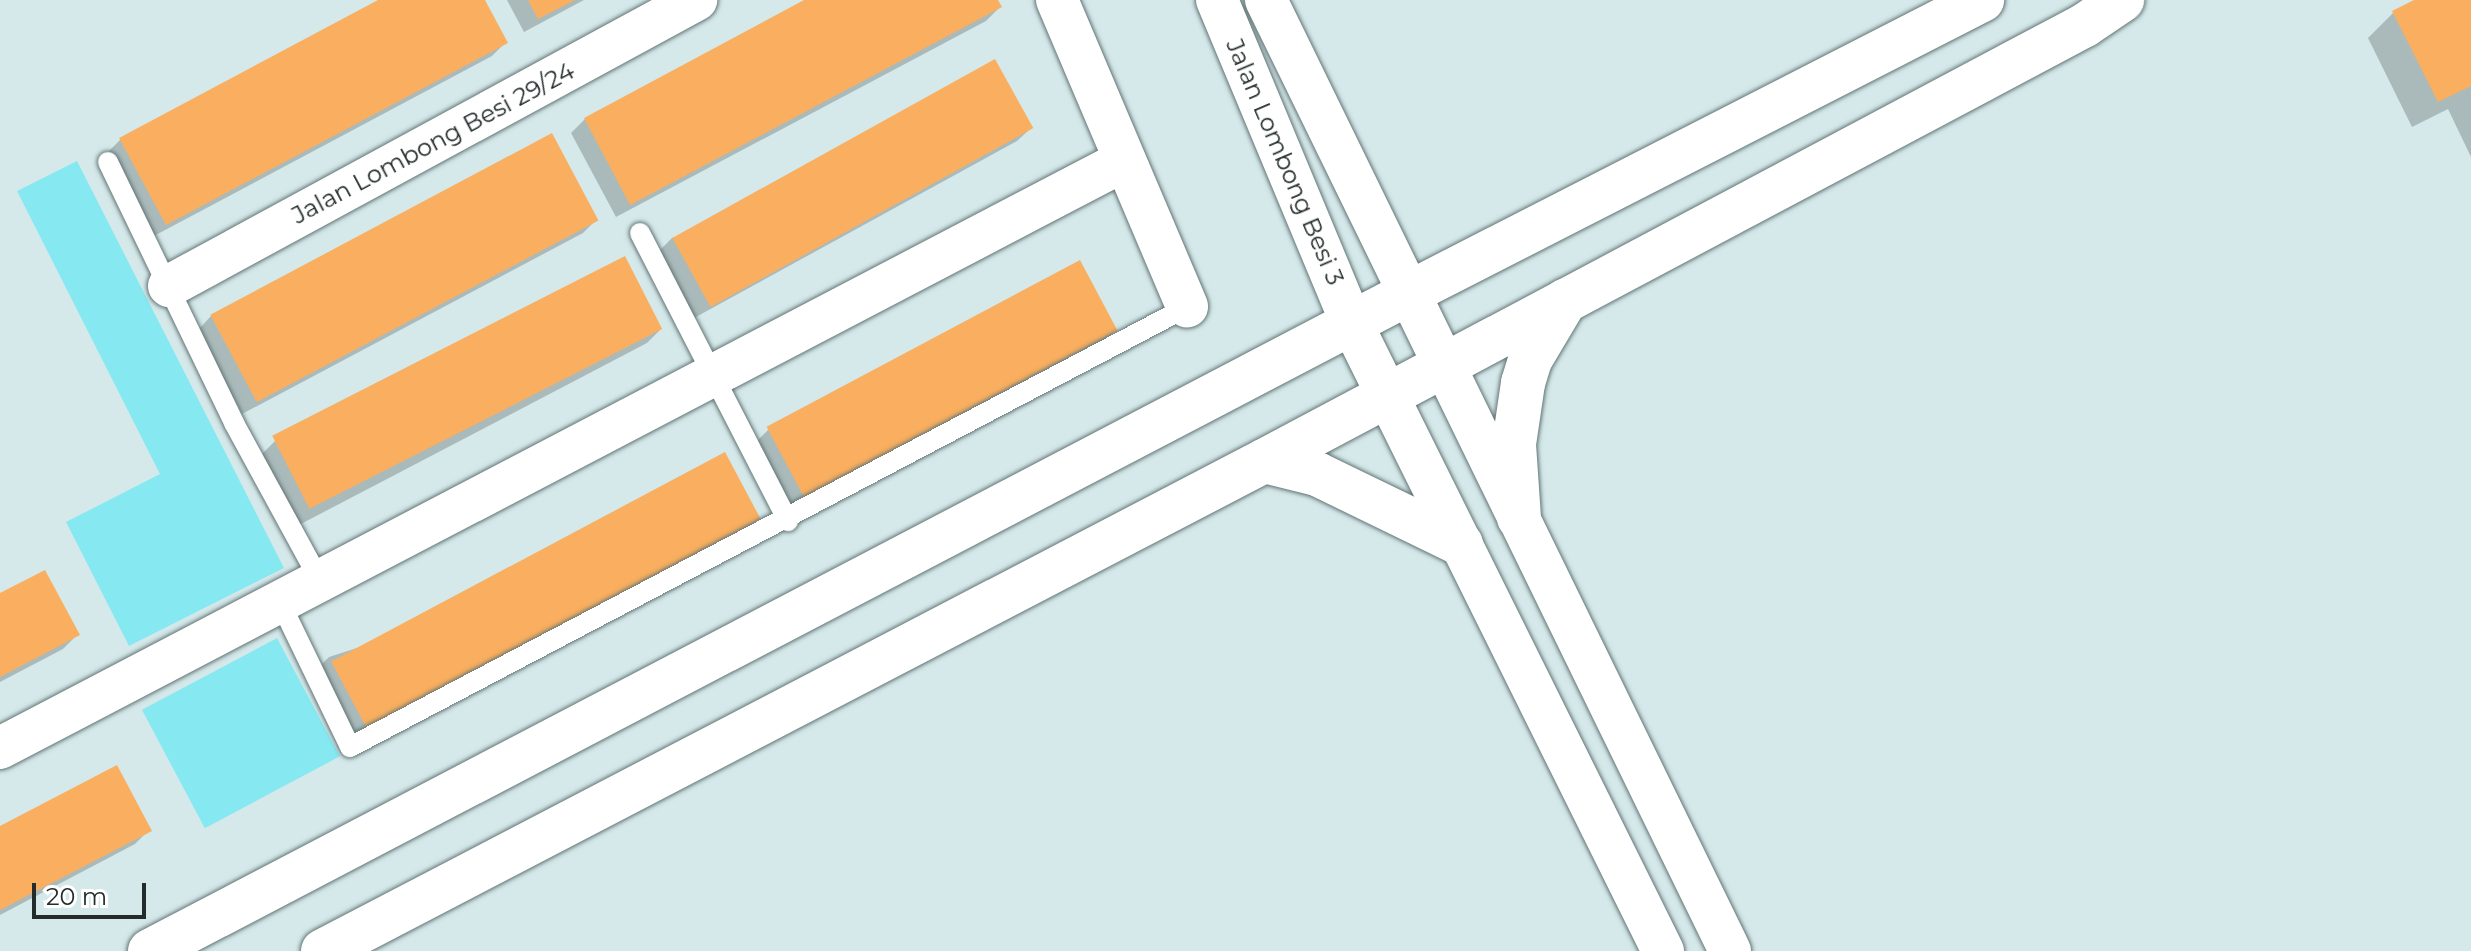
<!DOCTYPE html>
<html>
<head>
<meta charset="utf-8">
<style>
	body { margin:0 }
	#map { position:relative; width:2471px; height:951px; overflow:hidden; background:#d5e9ea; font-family:Montserrat,sans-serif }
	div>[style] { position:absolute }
	.green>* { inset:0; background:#86e9f2; transform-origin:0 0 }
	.shadow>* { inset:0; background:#0003 }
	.building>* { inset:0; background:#f9af5f; transform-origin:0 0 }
	.roads { filter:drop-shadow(0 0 2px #627475) drop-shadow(0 0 2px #627475) }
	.service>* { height:20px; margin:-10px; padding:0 10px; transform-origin:10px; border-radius:10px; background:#fff }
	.minor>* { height:42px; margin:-21px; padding:0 21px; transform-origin:21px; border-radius:21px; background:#fff }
	.tertiary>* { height:44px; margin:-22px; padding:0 22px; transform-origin:22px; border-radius:22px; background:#fff }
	span { translate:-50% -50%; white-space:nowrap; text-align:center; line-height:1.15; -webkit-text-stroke:6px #fff; paint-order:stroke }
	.street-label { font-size:24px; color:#232b2b }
	.scale { position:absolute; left:32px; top:883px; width:114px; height:36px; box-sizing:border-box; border:4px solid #232b2b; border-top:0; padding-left:10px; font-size:24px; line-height:28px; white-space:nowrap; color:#232b2b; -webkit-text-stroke:6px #fff; paint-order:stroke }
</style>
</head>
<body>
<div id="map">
	<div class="green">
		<i style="clip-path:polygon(77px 161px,284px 568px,129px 646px,66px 522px,160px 474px,17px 191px)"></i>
		<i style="left:277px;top:638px;width:134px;height:153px;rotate:62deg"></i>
	</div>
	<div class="shadow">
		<i style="clip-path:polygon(382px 0,482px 0,505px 43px,492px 56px,152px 237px,106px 154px,120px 140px)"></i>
		<i style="clip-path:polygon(507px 0,584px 0,524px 32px)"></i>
		<i style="clip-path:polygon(809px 0,996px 0,1000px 7px,986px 21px,616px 217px,571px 133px,585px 119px)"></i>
		<i style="clip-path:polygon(2419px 0,2471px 0,2471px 157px,2448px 109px,2412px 127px,2368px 38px,2394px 12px)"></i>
		<i style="clip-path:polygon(1031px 128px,1017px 141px,694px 318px,658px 252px,672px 238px)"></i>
		<i style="clip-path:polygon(597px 219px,583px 233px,242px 414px,198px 330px,211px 316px)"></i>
		<i style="clip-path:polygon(1079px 262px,1116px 330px,1102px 344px,791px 511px,754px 444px,768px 430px)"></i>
		<i style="clip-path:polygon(661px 329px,647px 343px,299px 525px,261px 455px,275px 441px)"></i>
		<i style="clip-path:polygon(758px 519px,744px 533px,349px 736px,315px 671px,329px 657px)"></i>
		<i style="clip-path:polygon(0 595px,77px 635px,63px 649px,0 682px)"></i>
		<i style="clip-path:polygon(0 828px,149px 830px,135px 844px,0 915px)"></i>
	</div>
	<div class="building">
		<i style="clip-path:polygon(378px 0,485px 0,508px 43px,166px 225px,119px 138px)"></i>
		<i style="clip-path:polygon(528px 0,575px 0,538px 19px)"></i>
		<i style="clip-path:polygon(804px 0,998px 0,1002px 7px,630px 205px,584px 118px)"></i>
		<i style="clip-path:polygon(2414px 0,2471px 0,2471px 86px,2438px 102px,2392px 11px)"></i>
		<i style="left:995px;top:59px;width:79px;height:369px;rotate:61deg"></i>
		<i style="left:552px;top:133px;width:99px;height:387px;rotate:62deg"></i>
		<i style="left:625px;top:256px;width:82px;height:396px;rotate:63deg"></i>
		<i style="left:1080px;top:260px;width:80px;height:355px;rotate:62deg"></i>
		<i style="left:725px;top:452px;width:76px;height:446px;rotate:62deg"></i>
		<i style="clip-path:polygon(45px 570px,80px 635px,0 677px,0 593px)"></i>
		<i style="clip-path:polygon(117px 765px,152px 831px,0 910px,0 826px)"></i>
	</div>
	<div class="roads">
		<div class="service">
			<i style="left:108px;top:162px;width:290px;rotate:64.2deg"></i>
			<i style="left:234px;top:423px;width:180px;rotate:61.4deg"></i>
			<i style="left:640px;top:233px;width:324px;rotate:62.8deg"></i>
			<i style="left:280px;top:602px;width:161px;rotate:64.2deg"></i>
			<i style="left:350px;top:747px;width:946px;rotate:-27.73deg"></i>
		</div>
		<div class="minor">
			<i style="left:1057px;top:0;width:333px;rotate:67deg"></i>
			<i style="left:1217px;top:0;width:351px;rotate:67.4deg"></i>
			<i style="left:1352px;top:324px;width:700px;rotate:63.62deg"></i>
			<i style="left:1266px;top:0;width:1058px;rotate:63.99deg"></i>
			<i style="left:169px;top:286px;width:600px;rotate:-28.49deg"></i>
			<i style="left:0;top:748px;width:1269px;rotate:-27.59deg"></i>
		</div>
		<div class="tertiary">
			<i style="left:1264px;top:461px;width:55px;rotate:13.8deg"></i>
			<i style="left:1317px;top:474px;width:160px;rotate:25.9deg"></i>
			<i style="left:1519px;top:518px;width:74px;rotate:-93.9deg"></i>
			<i style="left:1514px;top:444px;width:62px;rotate:-81.6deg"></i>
			<i style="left:1523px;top:383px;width:24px;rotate:-73deg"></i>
			<i style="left:1530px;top:360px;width:69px;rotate:-59.3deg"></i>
			<i style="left:150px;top:951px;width:1418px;rotate:-27.59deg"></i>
			<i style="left:1407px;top:294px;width:646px;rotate:-27.08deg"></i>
			<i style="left:323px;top:951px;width:1061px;rotate:-27.51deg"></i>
			<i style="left:1264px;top:461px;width:930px;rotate:-27.97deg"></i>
			<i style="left:2085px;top:25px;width:45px;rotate:-34deg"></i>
		</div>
	</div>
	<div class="street-label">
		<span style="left:433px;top:143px;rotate:-28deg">Jalan Lombong Besi 29/24</span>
		<span style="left:1285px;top:162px;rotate:67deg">Jalan Lombong Besi 3</span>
	</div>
	<div class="scale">20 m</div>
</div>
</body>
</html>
